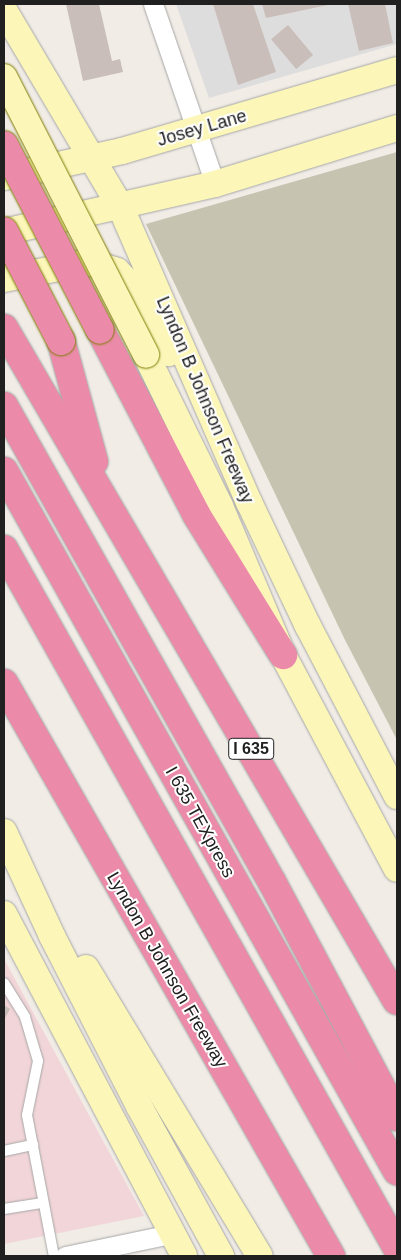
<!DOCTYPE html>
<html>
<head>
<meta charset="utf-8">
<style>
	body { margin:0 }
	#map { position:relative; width:401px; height:1260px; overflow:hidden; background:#f1ece6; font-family:Helvetica,sans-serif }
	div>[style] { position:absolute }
	.residential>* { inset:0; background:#dedddd }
	.commercial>* { inset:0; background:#f2d5d8 }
	.construction>* { inset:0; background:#c6c4b1 }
	.building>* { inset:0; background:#c9beb9; transform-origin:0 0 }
	.roads { filter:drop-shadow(0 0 1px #a7a7a7) drop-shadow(0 0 1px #a7a7a7) }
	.lane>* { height:10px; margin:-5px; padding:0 5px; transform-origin:5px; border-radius:5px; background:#fff }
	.street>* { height:19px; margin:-9.5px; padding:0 9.5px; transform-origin:9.5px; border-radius:9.5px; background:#fff }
	.secondary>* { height:26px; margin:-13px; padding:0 13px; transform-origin:13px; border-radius:13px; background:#fcf7b9 }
	.highway>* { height:28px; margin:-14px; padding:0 14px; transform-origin:14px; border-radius:14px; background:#eb8ba9 }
	.bridges { filter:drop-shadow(0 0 1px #7e7c00) drop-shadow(0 0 1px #7e7c00) }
	.secondary-bridge>* { height:26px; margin:-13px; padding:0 13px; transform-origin:13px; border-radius:13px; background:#fcf7b9 }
	.highway-bridge>* { height:28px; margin:-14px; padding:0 14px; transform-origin:14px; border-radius:14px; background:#eb8ba9 }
	span { translate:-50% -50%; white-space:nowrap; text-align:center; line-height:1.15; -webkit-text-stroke:4px #fff; paint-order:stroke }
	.shield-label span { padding:1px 4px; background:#fff; border:1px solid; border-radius:4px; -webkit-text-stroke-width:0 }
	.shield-label { font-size:16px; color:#202020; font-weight:700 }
	.street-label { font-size:18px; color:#202020 }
	.frame { position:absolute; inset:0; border:5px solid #202020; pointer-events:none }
</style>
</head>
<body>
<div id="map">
	<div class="residential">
		<i style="clip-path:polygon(176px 4px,397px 4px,397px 44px,209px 98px)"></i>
	</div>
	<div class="commercial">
		<i style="clip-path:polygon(4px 959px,144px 1216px,4px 1244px)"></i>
	</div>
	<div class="construction">
		<i style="clip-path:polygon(397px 152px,397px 740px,345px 640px,146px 224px)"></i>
	</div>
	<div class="building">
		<i style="clip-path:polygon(66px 4px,99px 4px,112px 61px,120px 59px,123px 72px,83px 81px)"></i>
		<i style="clip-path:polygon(213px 4px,253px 4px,276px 72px,238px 85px)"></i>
		<i style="clip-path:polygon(262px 4px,328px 4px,328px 5px,266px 18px)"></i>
		<i style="clip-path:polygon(348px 4px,385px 4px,393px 43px,359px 51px)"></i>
		<i style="left:288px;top:25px;width:39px;height:22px;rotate:50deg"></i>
		<i style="clip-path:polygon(4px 1005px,10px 1009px,4px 1020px)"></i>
	</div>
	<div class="roads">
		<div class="lane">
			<i style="left:4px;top:983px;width:40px;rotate:58deg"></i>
			<i style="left:25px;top:1017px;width:46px;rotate:73.5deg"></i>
			<i style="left:38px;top:1061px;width:55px;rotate:101.5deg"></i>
			<i style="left:27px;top:1115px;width:144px;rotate:79.2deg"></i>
			<i style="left:4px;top:1151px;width:30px;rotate:-12deg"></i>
			<i style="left:4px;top:1209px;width:39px;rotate:-9deg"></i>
		</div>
		<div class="street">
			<i style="left:153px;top:4px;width:190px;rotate:71deg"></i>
			<i style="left:65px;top:1256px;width:107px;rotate:-11.8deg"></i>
		</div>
		<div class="secondary">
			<i style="left:4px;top:10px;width:230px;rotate:59.4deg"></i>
			<i style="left:121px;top:208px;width:321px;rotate:66.5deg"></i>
			<i style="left:249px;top:502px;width:137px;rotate:64.6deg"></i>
			<i style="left:308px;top:626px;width:192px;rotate:62.4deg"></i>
			<i style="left:4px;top:177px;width:121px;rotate:-12.4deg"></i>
			<i style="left:122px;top:151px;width:287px;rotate:-16.4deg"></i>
			<i style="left:4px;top:232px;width:216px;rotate:-12.8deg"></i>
			<i style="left:215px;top:184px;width:190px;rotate:-17.1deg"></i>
			<i style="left:4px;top:279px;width:86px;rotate:-11.4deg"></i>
			<i style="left:88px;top:262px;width:30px;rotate:17deg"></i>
			<i style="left:117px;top:271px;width:29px;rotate:46deg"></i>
			<i style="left:137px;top:292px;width:69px;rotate:62.3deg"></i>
			<i style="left:146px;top:355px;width:168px;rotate:63.9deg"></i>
			<i style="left:220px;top:506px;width:162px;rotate:67.1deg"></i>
			<i style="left:283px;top:655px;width:242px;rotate:62deg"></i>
			<i style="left:4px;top:832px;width:115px;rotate:65.2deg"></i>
			<i style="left:52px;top:936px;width:191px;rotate:62.9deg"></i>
			<i style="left:139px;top:1106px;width:171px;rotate:61.3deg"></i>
			<i style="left:4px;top:914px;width:386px;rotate:62.2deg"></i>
			<i style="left:86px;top:968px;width:336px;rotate:58.9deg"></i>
		</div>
		<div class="highway">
			<i style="left:4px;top:328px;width:779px;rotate:59.72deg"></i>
			<i style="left:100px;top:330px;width:208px;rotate:62.4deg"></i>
			<i style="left:196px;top:514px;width:166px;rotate:58.3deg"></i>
			<i style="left:61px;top:341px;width:125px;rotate:74.7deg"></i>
			<i style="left:4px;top:406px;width:546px;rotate:60.62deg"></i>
			<i style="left:272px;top:882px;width:266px;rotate:62deg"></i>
			<i style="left:4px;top:471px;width:803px;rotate:60.69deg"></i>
			<i style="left:4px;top:549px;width:802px;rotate:60.65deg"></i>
			<i style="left:4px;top:683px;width:660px;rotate:60.29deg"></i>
		</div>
	</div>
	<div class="bridges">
		<div class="secondary-bridge">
			<i style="left:4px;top:77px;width:312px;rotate:62.9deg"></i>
		</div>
		<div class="highway-bridge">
			<i style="left:4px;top:145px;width:208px;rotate:62.6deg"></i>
			<i style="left:4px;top:231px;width:124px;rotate:62.6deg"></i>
		</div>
	</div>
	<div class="shield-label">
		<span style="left:251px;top:749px">I 635</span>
	</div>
	<div class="street-label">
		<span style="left:202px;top:128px;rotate:-16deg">Josey Lane</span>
		<span style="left:205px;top:400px;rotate:67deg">Lyndon B Johnson Freeway</span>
		<span style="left:200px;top:822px;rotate:61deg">I 635 TEXpress</span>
		<span style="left:167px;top:970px;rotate:60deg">Lyndon B Johnson Freeway</span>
	</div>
	<div class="frame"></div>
</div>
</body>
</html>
